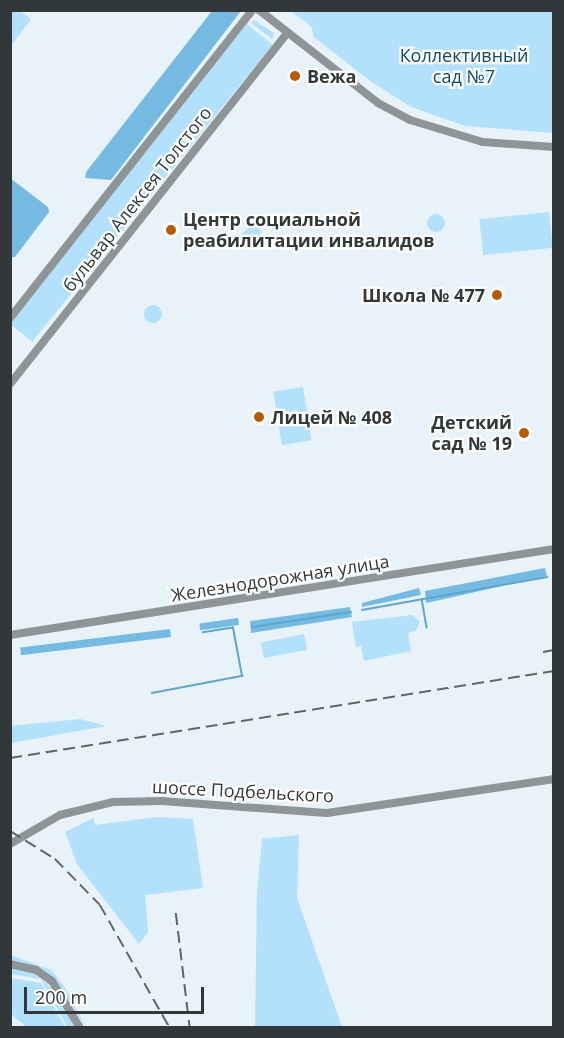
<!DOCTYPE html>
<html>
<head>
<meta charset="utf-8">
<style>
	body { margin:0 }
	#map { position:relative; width:564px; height:1038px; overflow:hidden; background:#e7f2f9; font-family:"Open Sans",sans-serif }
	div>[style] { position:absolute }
	.green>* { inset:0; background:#b3e0fa; transform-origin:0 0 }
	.round { border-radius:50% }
	.forest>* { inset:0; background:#75bbe1; transform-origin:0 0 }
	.stream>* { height:1.5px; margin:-0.75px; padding:0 0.75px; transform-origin:0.75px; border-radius:0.75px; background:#60a6cb }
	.minor>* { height:8px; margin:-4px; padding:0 4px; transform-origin:4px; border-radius:4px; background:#8f9497 }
	.rail>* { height:1.5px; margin-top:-0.75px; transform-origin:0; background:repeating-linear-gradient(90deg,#5e6468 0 12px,transparent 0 18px) }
	.dots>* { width:16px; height:16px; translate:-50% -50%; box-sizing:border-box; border:3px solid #fefefe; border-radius:50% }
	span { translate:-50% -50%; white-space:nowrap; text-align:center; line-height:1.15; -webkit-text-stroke:4.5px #fefefe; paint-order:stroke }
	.park-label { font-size:18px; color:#114a64 }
	.poi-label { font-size:18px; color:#323739; font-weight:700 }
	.left { translate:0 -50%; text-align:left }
	.right { translate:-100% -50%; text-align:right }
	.street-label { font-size:18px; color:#323739 }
	.frame { position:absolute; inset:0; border:12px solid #323739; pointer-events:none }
	.scale { position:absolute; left:24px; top:987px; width:180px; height:27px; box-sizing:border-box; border:3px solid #323739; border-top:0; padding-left:8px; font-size:18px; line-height:21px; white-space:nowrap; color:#323739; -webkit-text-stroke:4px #fefefe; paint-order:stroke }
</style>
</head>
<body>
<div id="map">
	<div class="green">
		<i style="clip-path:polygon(11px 10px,20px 11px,31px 19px,11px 46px)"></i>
		<i style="clip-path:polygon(291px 11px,553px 11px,553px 133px,465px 126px,411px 107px,370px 81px,314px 37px,311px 26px)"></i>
		<i style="clip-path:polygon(254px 20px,274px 33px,272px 39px,251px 23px)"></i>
		<i style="left:247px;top:24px;width:33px;height:382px;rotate:39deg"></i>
		<i style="left:549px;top:212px;width:36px;height:70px;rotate:84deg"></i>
		<i class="round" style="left:427px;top:214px;width:18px;height:18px"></i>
		<i style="clip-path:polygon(253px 224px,262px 232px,255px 241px,240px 236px)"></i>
		<i class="round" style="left:144px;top:305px;width:18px;height:18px"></i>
		<i style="left:303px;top:387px;width:54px;height:30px;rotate:81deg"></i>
		<i style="clip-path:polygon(412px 615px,420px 622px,416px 630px,408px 633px,411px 651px,364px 661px,361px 646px,356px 647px,352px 622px)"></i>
		<i style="left:304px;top:634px;width:16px;height:44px;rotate:79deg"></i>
		<i style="clip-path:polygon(80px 719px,106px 726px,11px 743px,11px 726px)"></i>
		<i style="clip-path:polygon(157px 817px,193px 819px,203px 888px,145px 895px,148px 932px,139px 944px,77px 864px,65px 832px,93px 818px,95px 825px)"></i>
		<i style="clip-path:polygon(299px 835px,297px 898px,342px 1027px,255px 1027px,257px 893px,262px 839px)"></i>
		<i style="clip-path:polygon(10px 955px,51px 970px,64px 986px,86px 1027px,54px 979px,37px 967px,11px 960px)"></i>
		<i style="clip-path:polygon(10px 967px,34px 974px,48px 984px,75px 1027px,67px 1027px,41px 979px,11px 974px)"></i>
		<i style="clip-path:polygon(11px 978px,41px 983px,65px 1027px,26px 1027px,11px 1014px)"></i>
	</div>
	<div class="forest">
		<i style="clip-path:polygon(212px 11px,241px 11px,111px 180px,85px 178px,86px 172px)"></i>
		<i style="clip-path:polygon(10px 178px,48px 207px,49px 212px,15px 257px,11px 257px)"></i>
		<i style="clip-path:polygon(545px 568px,547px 576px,426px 603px,425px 591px)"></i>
		<i style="clip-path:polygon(419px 588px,421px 595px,362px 607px,362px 603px)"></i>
		<i style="clip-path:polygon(350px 607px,352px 617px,251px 633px,250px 621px)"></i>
		<i style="left:238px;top:618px;width:7px;height:39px;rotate:82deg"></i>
		<i style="left:170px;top:629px;width:8px;height:151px;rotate:83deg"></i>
	</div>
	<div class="stream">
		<i style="left:422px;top:599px;width:29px;rotate:80deg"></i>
		<i style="left:362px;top:610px;width:188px;rotate:-10.1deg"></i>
		<i style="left:252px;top:627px;width:100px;rotate:-8.6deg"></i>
		<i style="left:152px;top:693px;width:92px;rotate:-10.7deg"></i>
		<i style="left:242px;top:676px;width:49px;rotate:-100.6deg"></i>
		<i style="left:233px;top:628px;width:30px;rotate:171deg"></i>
	</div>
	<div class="minor">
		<i style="left:259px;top:10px;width:151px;rotate:38deg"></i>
		<i style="left:378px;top:103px;width:36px;rotate:28deg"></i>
		<i style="left:410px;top:120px;width:76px;rotate:16.8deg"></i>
		<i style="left:483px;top:142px;width:71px;rotate:4deg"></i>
		<i style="left:10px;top:318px;width:392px;rotate:-51.8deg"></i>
		<i style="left:10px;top:384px;width:447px;rotate:-51.7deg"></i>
		<i style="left:10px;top:635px;width:551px;rotate:-8.98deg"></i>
		<i style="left:10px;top:844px;width:58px;rotate:-30.1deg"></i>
		<i style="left:60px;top:815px;width:55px;rotate:-13.8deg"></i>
		<i style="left:113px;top:802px;width:49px;rotate:-1.2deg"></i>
		<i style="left:162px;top:801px;width:165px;rotate:4.2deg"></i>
		<i style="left:327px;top:813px;width:230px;rotate:-8.5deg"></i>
		<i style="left:10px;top:964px;width:27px;rotate:13deg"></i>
		<i style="left:36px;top:970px;width:19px;rotate:35deg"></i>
		<i style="left:52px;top:981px;width:55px;rotate:59.2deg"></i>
	</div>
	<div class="rail">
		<i style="left:543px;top:652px;width:11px;rotate:-10deg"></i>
		<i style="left:10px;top:758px;width:551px;rotate:-9.09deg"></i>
		<i style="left:10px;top:831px;width:53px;rotate:31.9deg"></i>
		<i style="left:55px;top:859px;width:64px;rotate:45.6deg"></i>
		<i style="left:100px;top:905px;width:142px;rotate:60.4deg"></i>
		<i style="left:176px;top:913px;width:116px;rotate:83.1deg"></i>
	</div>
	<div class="dots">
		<i style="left:295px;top:76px;background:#b75b03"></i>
		<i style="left:171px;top:230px;background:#b75b03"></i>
		<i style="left:497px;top:295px;background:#b75b03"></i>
		<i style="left:259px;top:417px;background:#b75b03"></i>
		<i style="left:524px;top:433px;background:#b75b03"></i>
	</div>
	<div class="park-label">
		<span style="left:464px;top:66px">Коллективный<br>сад №7</span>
	</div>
	<div class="poi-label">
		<span class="left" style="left:307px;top:76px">Вежа</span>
		<span class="left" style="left:183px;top:230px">Центр социальной<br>реабилитации инвалидов</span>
		<span class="right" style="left:485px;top:295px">Школа № 477</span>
		<span class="left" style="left:271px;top:417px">Лицей № 408</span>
		<span class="right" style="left:512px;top:433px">Детский<br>сад № 19</span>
	</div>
	<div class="street-label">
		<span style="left:137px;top:199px;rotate:-52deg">бульвар Алексея Толстого</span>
		<span style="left:280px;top:578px;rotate:-9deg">Железнодорожная улица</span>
		<span style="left:243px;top:791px;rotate:3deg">шоссе Подбельского</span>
	</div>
	<div class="frame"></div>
	<div class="scale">200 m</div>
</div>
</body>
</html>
